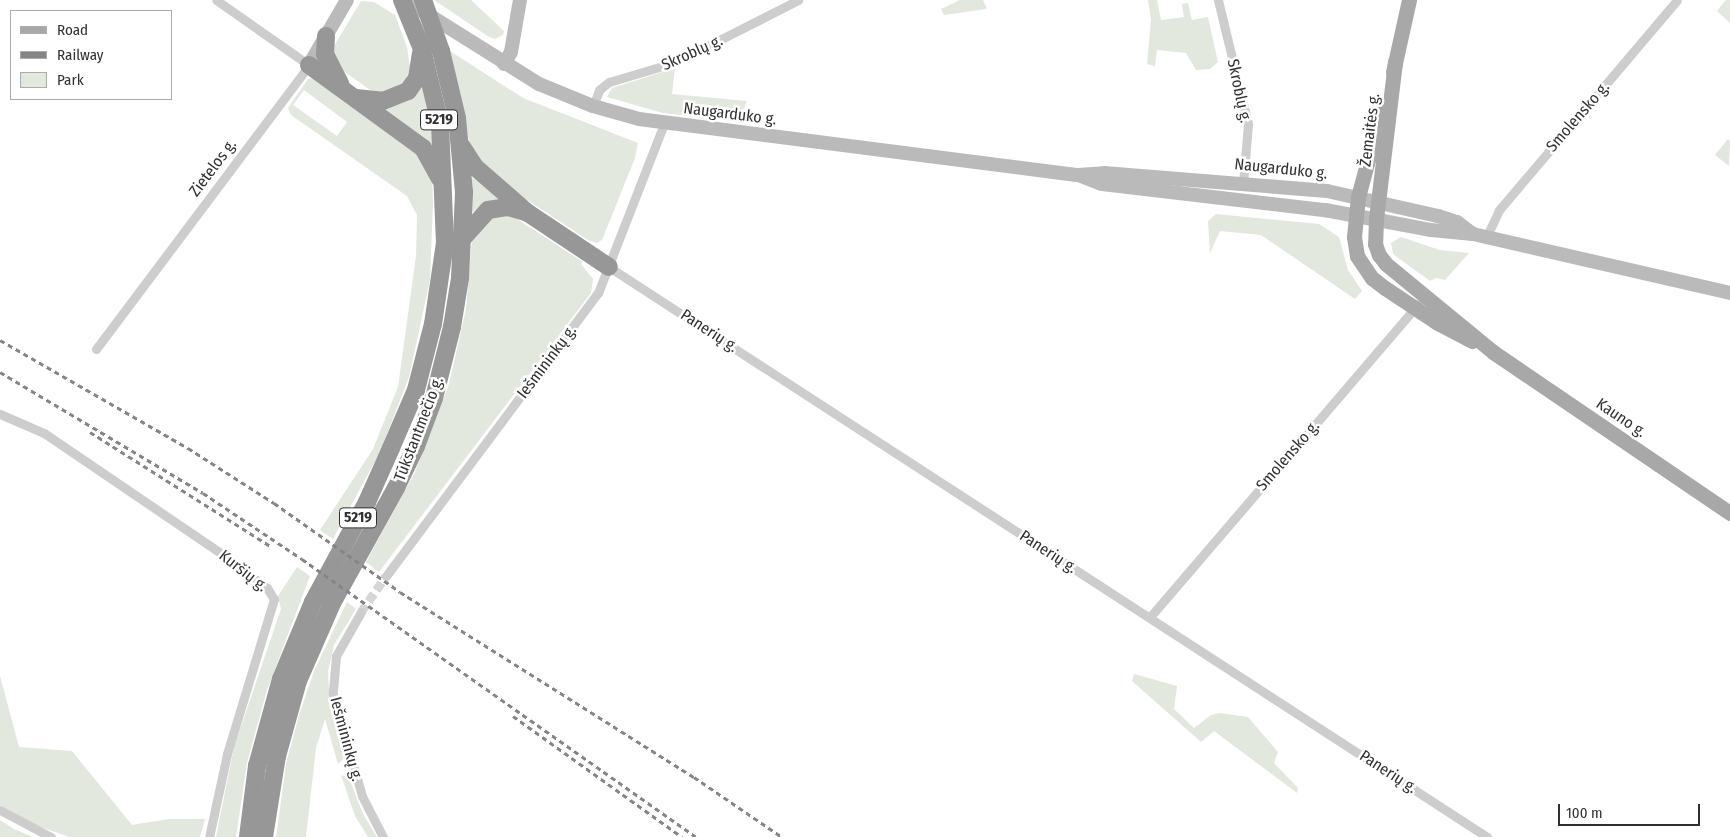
<!DOCTYPE html>
<html>
<head>
<meta charset="utf-8">
<style>
	body { margin:0 }
	#map { position:relative; width:1730px; height:837px; overflow:hidden; background:#fff; font-family:"Fira Sans Condensed",sans-serif }
	div>[style] { position:absolute }
	.green>* { inset:0; background:#e2e8dd }
	.street-tunnel>* { height:9px; margin-top:-4.5px; transform-origin:0; background:repeating-linear-gradient(90deg,#d6d6d6 0 9px,transparent 0 13.5px) }
	.street>* { height:9px; margin:-4.5px; padding:0 4.5px; transform-origin:4.5px; border-radius:4.5px; background:#cdcdcd }
	.secondary>* { height:14px; margin:-7px; padding:0 7px; transform-origin:7px; border-radius:7px; background:#bababa }
	.primary>* { height:15px; margin:-7.5px; padding:0 7.5px; transform-origin:7.5px; border-radius:7.5px; background:#a8a8a8 }
	.highway>* { height:18px; margin:-9px; padding:0 9px; transform-origin:9px; border-radius:9px; background:#979797 }
	.rail>* { height:3px; margin-top:-1.5px; transform-origin:0; background:repeating-linear-gradient(90deg,#858585 0 5px,transparent 0 9px) }
	.highway-bridge>* { height:18px; margin:-9px; padding:0 9px; transform-origin:9px; border-radius:9px; background:#979797 }
	span { translate:-50% -50%; white-space:nowrap; text-align:center; line-height:1.15; -webkit-text-stroke:5px #fff; paint-order:stroke }
	.shield-label span { padding:1px 4px; background:#fff; border:1px solid; border-radius:4px; -webkit-text-stroke-width:0 }
	.shield-label { font-size:15px; color:#303030; font-weight:700 }
	.street-label { font-size:16px; color:#303030 }
	.legend { position:absolute; left:10px; top:10px; width:162px; height:90px; box-sizing:border-box; background:#fff; border:1px solid #acacac; margin:0; padding:6px 9px; list-style:none; font-size:15px; color:#303030 }
	.legend li { display:flex; align-items:center; gap:10px; height:25px }
	.legend b { width:25px; border:1px solid #acacac }
	.scale { position:absolute; left:1558px; top:804px; width:142px; height:22px; box-sizing:border-box; border:2px solid #303030; border-top:0; padding-left:6px; font-size:15px; line-height:18px; white-space:nowrap; color:#303030; -webkit-text-stroke:4px #fff; paint-order:stroke }
</style>
</head>
<body>
<div id="map">
	<div class="green">
		<i style="clip-path:polygon(434px 0,471px 0,504px 31px,503px 35px,495px 39px,489px 37px)"></i>
		<i style="clip-path:polygon(960px 0,983px 0,987px 9px,944px 15px,941px 9px)"></i>
		<i style="clip-path:polygon(1148px 0,1157px 0,1161px 20px,1184px 17px,1182px 4px,1188px 3px,1192px 20px,1208px 17px,1218px 62px,1210px 69px,1196px 70px,1186px 53px,1157px 50px,1155px 66px,1147px 64px,1151px 20px)"></i>
		<i style="clip-path:polygon(1726px 0,1730px 0,1730px 23px,1717px 11px)"></i>
		<i style="clip-path:polygon(361px 1px,374px 2px,395px 15px,407px 47px,410px 68px,405px 82px,384px 92px,370px 90px,338px 67px,333px 60px,334px 46px)"></i>
		<i style="clip-path:polygon(450px 51px,523px 98px,638px 143px,635px 158px,602px 240px,597px 243px,588px 240px,488px 174px,471px 151px)"></i>
		<i style="clip-path:polygon(675px 68px,672px 94px,747px 101px,740px 117px,733px 121px,663px 113px,607px 97px,612px 88px)"></i>
		<i style="clip-path:polygon(423px 77px,430px 112px,434px 148px,376px 105px)"></i>
		<i style="clip-path:polygon(evenodd,314px 78px,417px 150px,432px 173px,433px 202px,430px 280px,409px 377px,380px 452px,333px 539px,320px 530px,373px 449px,398px 387px,416px 256px,417px 215px,407px 196px,291px 115px,288px 108px,308px 79px,314px 78px,304px 90px,347px 122px,337px 136px,293px 105px,304px 90px)"></i>
		<i style="clip-path:polygon(1728px 139px,1730px 141px,1729px 166px,1715px 155px)"></i>
		<i style="clip-path:polygon(467px 174px,509px 202px,483px 206px,471px 213px)"></i>
		<i style="clip-path:polygon(502px 213px,517px 219px,583px 262px,581px 264px,593px 279px,591px 293px,379px 572px,366px 562px,414px 474px,449px 384px,466px 309px,472px 239px,478px 224px)"></i>
		<i style="clip-path:polygon(1216px 214px,1319px 224px,1339px 237px,1348px 270px,1362px 291px,1355px 299px,1261px 235px,1220px 231px,1210px 253px,1208px 221px)"></i>
		<i style="clip-path:polygon(1401px 237px,1440px 250px,1469px 253px,1445px 280px,1436px 278px,1430px 281px,1393px 254px,1391px 243px)"></i>
		<i style="clip-path:polygon(297px 567px,310px 576px,267px 690px,247px 763px,236px 837px,216px 837px,234px 747px,281px 609px,278px 596px)"></i>
		<i style="clip-path:polygon(347px 602px,356px 609px,334px 645px,328px 672px,330px 707px,344px 758px,338px 764px,325px 719px,316px 748px,306px 837px,276px 837px,286px 764px,299px 715px,314px 671px)"></i>
		<i style="clip-path:polygon(1134px 674px,1177px 686px,1174px 709px,1194px 728px,1211px 715px,1220px 713px,1248px 717px,1278px 752px,1274px 763px,1298px 788px,1297px 793px,1214px 731px,1201px 742px,1132px 681px)"></i>
		<i style="clip-path:polygon(0 676px,19px 747px,72px 751px,132px 825px,169px 819px,205px 819px,200px 837px,69px 837px,33px 824px,0 805px)"></i>
		<i style="clip-path:polygon(341px 775px,349px 778px,363px 814px,377px 837px,368px 837px,355px 816px)"></i>
		<i style="clip-path:polygon(0 820px,14px 829px,33px 837px,0 837px)"></i>
	</div>
	<div class="street-tunnel">
		<i style="left:361px;top:612px;width:44px;rotate:-55.2deg"></i>
	</div>
	<div class="street">
		<i style="left:1218px;top:0;width:128px;rotate:76.4deg"></i>
		<i style="left:1248px;top:124px;width:59px;rotate:94.8deg"></i>
		<i style="left:593px;top:106px;width:17px;rotate:-69deg"></i>
		<i style="left:599px;top:90px;width:13px;rotate:-39deg"></i>
		<i style="left:609px;top:82px;width:70px;rotate:-16.6deg"></i>
		<i style="left:676px;top:62px;width:137px;rotate:-26.9deg"></i>
		<i style="left:1486px;top:238px;width:31px;rotate:-65deg"></i>
		<i style="left:1499px;top:210px;width:275px;rotate:-49.7deg"></i>
		<i style="left:609px;top:267px;width:1047px;rotate:32.99deg"></i>
		<i style="left:96px;top:349px;width:355px;rotate:-53.1deg"></i>
		<i style="left:309px;top:65px;width:113px;rotate:-145deg"></i>
		<i style="left:0;top:414px;width:48px;rotate:23.4deg"></i>
		<i style="left:44px;top:433px;width:226px;rotate:34.2deg"></i>
		<i style="left:231px;top:560px;width:46px;rotate:37.9deg"></i>
		<i style="left:267px;top:588px;width:13px;rotate:58deg"></i>
		<i style="left:274px;top:599px;width:162px;rotate:106.9deg"></i>
		<i style="left:227px;top:754px;width:85px;rotate:102.2deg"></i>
		<i style="left:386px;top:576px;width:354px;rotate:-53.2deg"></i>
		<i style="left:598px;top:293px;width:181px;rotate:-68.7deg"></i>
		<i style="left:361px;top:612px;width:51px;rotate:119.6deg"></i>
		<i style="left:336px;top:656px;width:38px;rotate:95deg"></i>
		<i style="left:333px;top:694px;width:106px;rotate:74.1deg"></i>
		<i style="left:362px;top:796px;width:46px;rotate:62.9deg"></i>
		<i style="left:1150px;top:617px;width:412px;rotate:-49.4deg"></i>
		<i style="left:0;top:810px;width:58px;rotate:27.9deg"></i>
	</div>
	<div class="secondary">
		<i style="left:405px;top:0;width:158px;rotate:32.1deg"></i>
		<i style="left:539px;top:84px;width:58px;rotate:22.2deg"></i>
		<i style="left:593px;top:106px;width:48px;rotate:15.8deg"></i>
		<i style="left:639px;top:119px;width:443px;rotate:7.3deg"></i>
		<i style="left:1078px;top:175px;width:26px;rotate:-4deg"></i>
		<i style="left:1104px;top:173px;width:224px;rotate:4.6deg"></i>
		<i style="left:1327px;top:191px;width:114px;rotate:12.7deg"></i>
		<i style="left:1438px;top:216px;width:20px;rotate:18deg"></i>
		<i style="left:1457px;top:222px;width:20px;rotate:37deg"></i>
		<i style="left:504px;top:64px;width:14px;rotate:-60deg"></i>
		<i style="left:511px;top:52px;width:53px;rotate:-80.2deg"></i>
		<i style="left:309px;top:65px;width:75px;rotate:-59.7deg"></i>
		<i style="left:1081px;top:176px;width:22px;rotate:21deg"></i>
		<i style="left:1102px;top:184px;width:225px;rotate:6.7deg"></i>
		<i style="left:1325px;top:210px;width:108px;rotate:10.7deg"></i>
		<i style="left:1431px;top:230px;width:42px;rotate:5.4deg"></i>
		<i style="left:1473px;top:234px;width:264px;rotate:12.9deg"></i>
	</div>
	<div class="primary">
		<i style="left:1395px;top:62px;width:158px;rotate:96.9deg"></i>
		<i style="left:1376px;top:219px;width:25px;rotate:92deg"></i>
		<i style="left:1375px;top:244px;width:12px;rotate:70deg"></i>
		<i style="left:1379px;top:255px;width:11px;rotate:52deg"></i>
		<i style="left:1386px;top:264px;width:139px;rotate:39.4deg"></i>
		<i style="left:1493px;top:352px;width:287px;rotate:34.2deg"></i>
		<i style="left:1393px;top:72px;width:74px;rotate:-77.5deg"></i>
		<i style="left:1382px;top:108px;width:92px;rotate:105.1deg"></i>
		<i style="left:1358px;top:197px;width:40px;rotate:95.7deg"></i>
		<i style="left:1354px;top:237px;width:19px;rotate:81deg"></i>
		<i style="left:1357px;top:256px;width:27px;rotate:56deg"></i>
		<i style="left:1372px;top:278px;width:16px;rotate:38deg"></i>
		<i style="left:1385px;top:288px;width:61px;rotate:33.7deg"></i>
		<i style="left:1436px;top:322px;width:41px;rotate:27.8deg"></i>
	</div>
	<div class="highway">
		<i style="left:326px;top:36px;width:18px;rotate:93deg"></i>
		<i style="left:325px;top:54px;width:34px;rotate:63deg"></i>
		<i style="left:309px;top:65px;width:141px;rotate:36.1deg"></i>
		<i style="left:423px;top:148px;width:35px;rotate:61deg"></i>
		<i style="left:356px;top:98px;width:27px;rotate:6deg"></i>
		<i style="left:383px;top:101px;width:27px;rotate:-22deg"></i>
		<i style="left:408px;top:91px;width:16px;rotate:-55deg"></i>
		<i style="left:417px;top:78px;width:24px;rotate:-81deg"></i>
		<i style="left:462px;top:147px;width:24px;rotate:57deg"></i>
		<i style="left:475px;top:167px;width:70px;rotate:41deg"></i>
		<i style="left:528px;top:213px;width:97px;rotate:33.7deg"></i>
		<i style="left:462px;top:239px;width:39px;rotate:-48deg"></i>
		<i style="left:488px;top:210px;width:20px;rotate:-9deg"></i>
		<i style="left:508px;top:207px;width:19px;rotate:16deg"></i>
		<i style="left:248px;top:837px;width:72px;rotate:-82.8deg"></i>
		<i style="left:257px;top:766px;width:90px;rotate:-74.6deg"></i>
		<i style="left:281px;top:679px;width:83px;rotate:-67.4deg"></i>
		<i style="left:313px;top:602px;width:114px;rotate:-61.6deg"></i>
		<i style="left:367px;top:502px;width:59px;rotate:-66deg"></i>
		<i style="left:391px;top:448px;width:63px;rotate:-66.7deg"></i>
		<i style="left:416px;top:390px;width:68px;rotate:-75.6deg"></i>
		<i style="left:433px;top:324px;width:82px;rotate:-81.6deg"></i>
		<i style="left:445px;top:243px;width:119px;rotate:-92.4deg"></i>
		<i style="left:440px;top:124px;width:77px;rotate:-103.5deg"></i>
		<i style="left:422px;top:49px;width:53px;rotate:-112.2deg"></i>
		<i style="left:264px;top:837px;width:82px;rotate:-80.9deg"></i>
		<i style="left:277px;top:756px;width:78px;rotate:-74.4deg"></i>
		<i style="left:298px;top:681px;width:85px;rotate:-66.4deg"></i>
		<i style="left:332px;top:603px;width:132px;rotate:-60.9deg"></i>
		<i style="left:396px;top:488px;width:47px;rotate:-64.5deg"></i>
		<i style="left:416px;top:446px;width:51px;rotate:-69.4deg"></i>
		<i style="left:434px;top:398px;width:73px;rotate:-75.8deg"></i>
		<i style="left:452px;top:327px;width:50px;rotate:-80.7deg"></i>
		<i style="left:460px;top:278px;width:86px;rotate:-87.3deg"></i>
		<i style="left:464px;top:192px;width:74px;rotate:-95.4deg"></i>
		<i style="left:457px;top:118px;width:69px;rotate:-103.4deg"></i>
	</div>
	<div class="rail">
		<i style="left:0;top:340px;width:217px;rotate:29.9deg"></i>
		<i style="left:188px;top:448px;width:102px;rotate:32.6deg"></i>
		<i style="left:274px;top:503px;width:154px;rotate:35.2deg"></i>
		<i style="left:400px;top:592px;width:347px;rotate:32.2deg"></i>
		<i style="left:694px;top:777px;width:107px;rotate:34.3deg"></i>
		<i style="left:0;top:372px;width:236px;rotate:30.8deg"></i>
		<i style="left:203px;top:493px;width:119px;rotate:33.7deg"></i>
		<i style="left:302px;top:559px;width:482px;rotate:35.2deg"></i>
		<i style="left:90px;top:432px;width:215px;rotate:32.3deg"></i>
		<i style="left:513px;top:716px;width:208px;rotate:35.6deg"></i>
	</div>
	<div class="highway-bridge">
		<i style="left:423px;top:0;width:54px;rotate:70.6deg"></i>
	</div>
	<div class="shield-label">
		<span style="left:439px;top:120px">5219</span>
		<span style="left:358px;top:518px">5219</span>
	</div>
	<div class="street-label">
		<span style="left:692px;top:53px;rotate:-24deg">Skroblų g.</span>
		<span style="left:1239px;top:91px;rotate:78deg">Skroblų g.</span>
		<span style="left:730px;top:114px;rotate:7deg">Naugarduko g.</span>
		<span style="left:1578px;top:117px;rotate:-49deg">Smolensko g.</span>
		<span style="left:1370px;top:130px;rotate:-83deg">Žemaitės g.</span>
		<span style="left:213px;top:168px;rotate:-53deg">Zietelos g.</span>
		<span style="left:1281px;top:169px;rotate:6deg">Naugarduko g.</span>
		<span style="left:709px;top:331px;rotate:33deg">Panerių g.</span>
		<span style="left:547px;top:362px;rotate:-53deg">Iešmininkų g.</span>
		<span style="left:1621px;top:418px;rotate:34deg">Kauno g.</span>
		<span style="left:419px;top:429px;rotate:-69deg">Tūkstantmečio g.</span>
		<span style="left:1288px;top:456px;rotate:-49deg">Smolensko g.</span>
		<span style="left:1048px;top:552px;rotate:33deg">Panerių g.</span>
		<span style="left:243px;top:571px;rotate:38deg">Kuršių g.</span>
		<span style="left:346px;top:739px;rotate:75deg">Iešmininkų g.</span>
		<span style="left:1388px;top:772px;rotate:33deg">Panerių g.</span>
	</div>
	<ul class="legend">
	<li><b style="height:6px;background:#a8a8a8"></b>Road</li>
	<li><b style="height:6px;background:#858585"></b>Railway</li>
	<li><b style="height:14px;background:#e2e8dd"></b>Park</li>
	</ul>
	<div class="scale">100 m</div>
</div>
</body>
</html>
